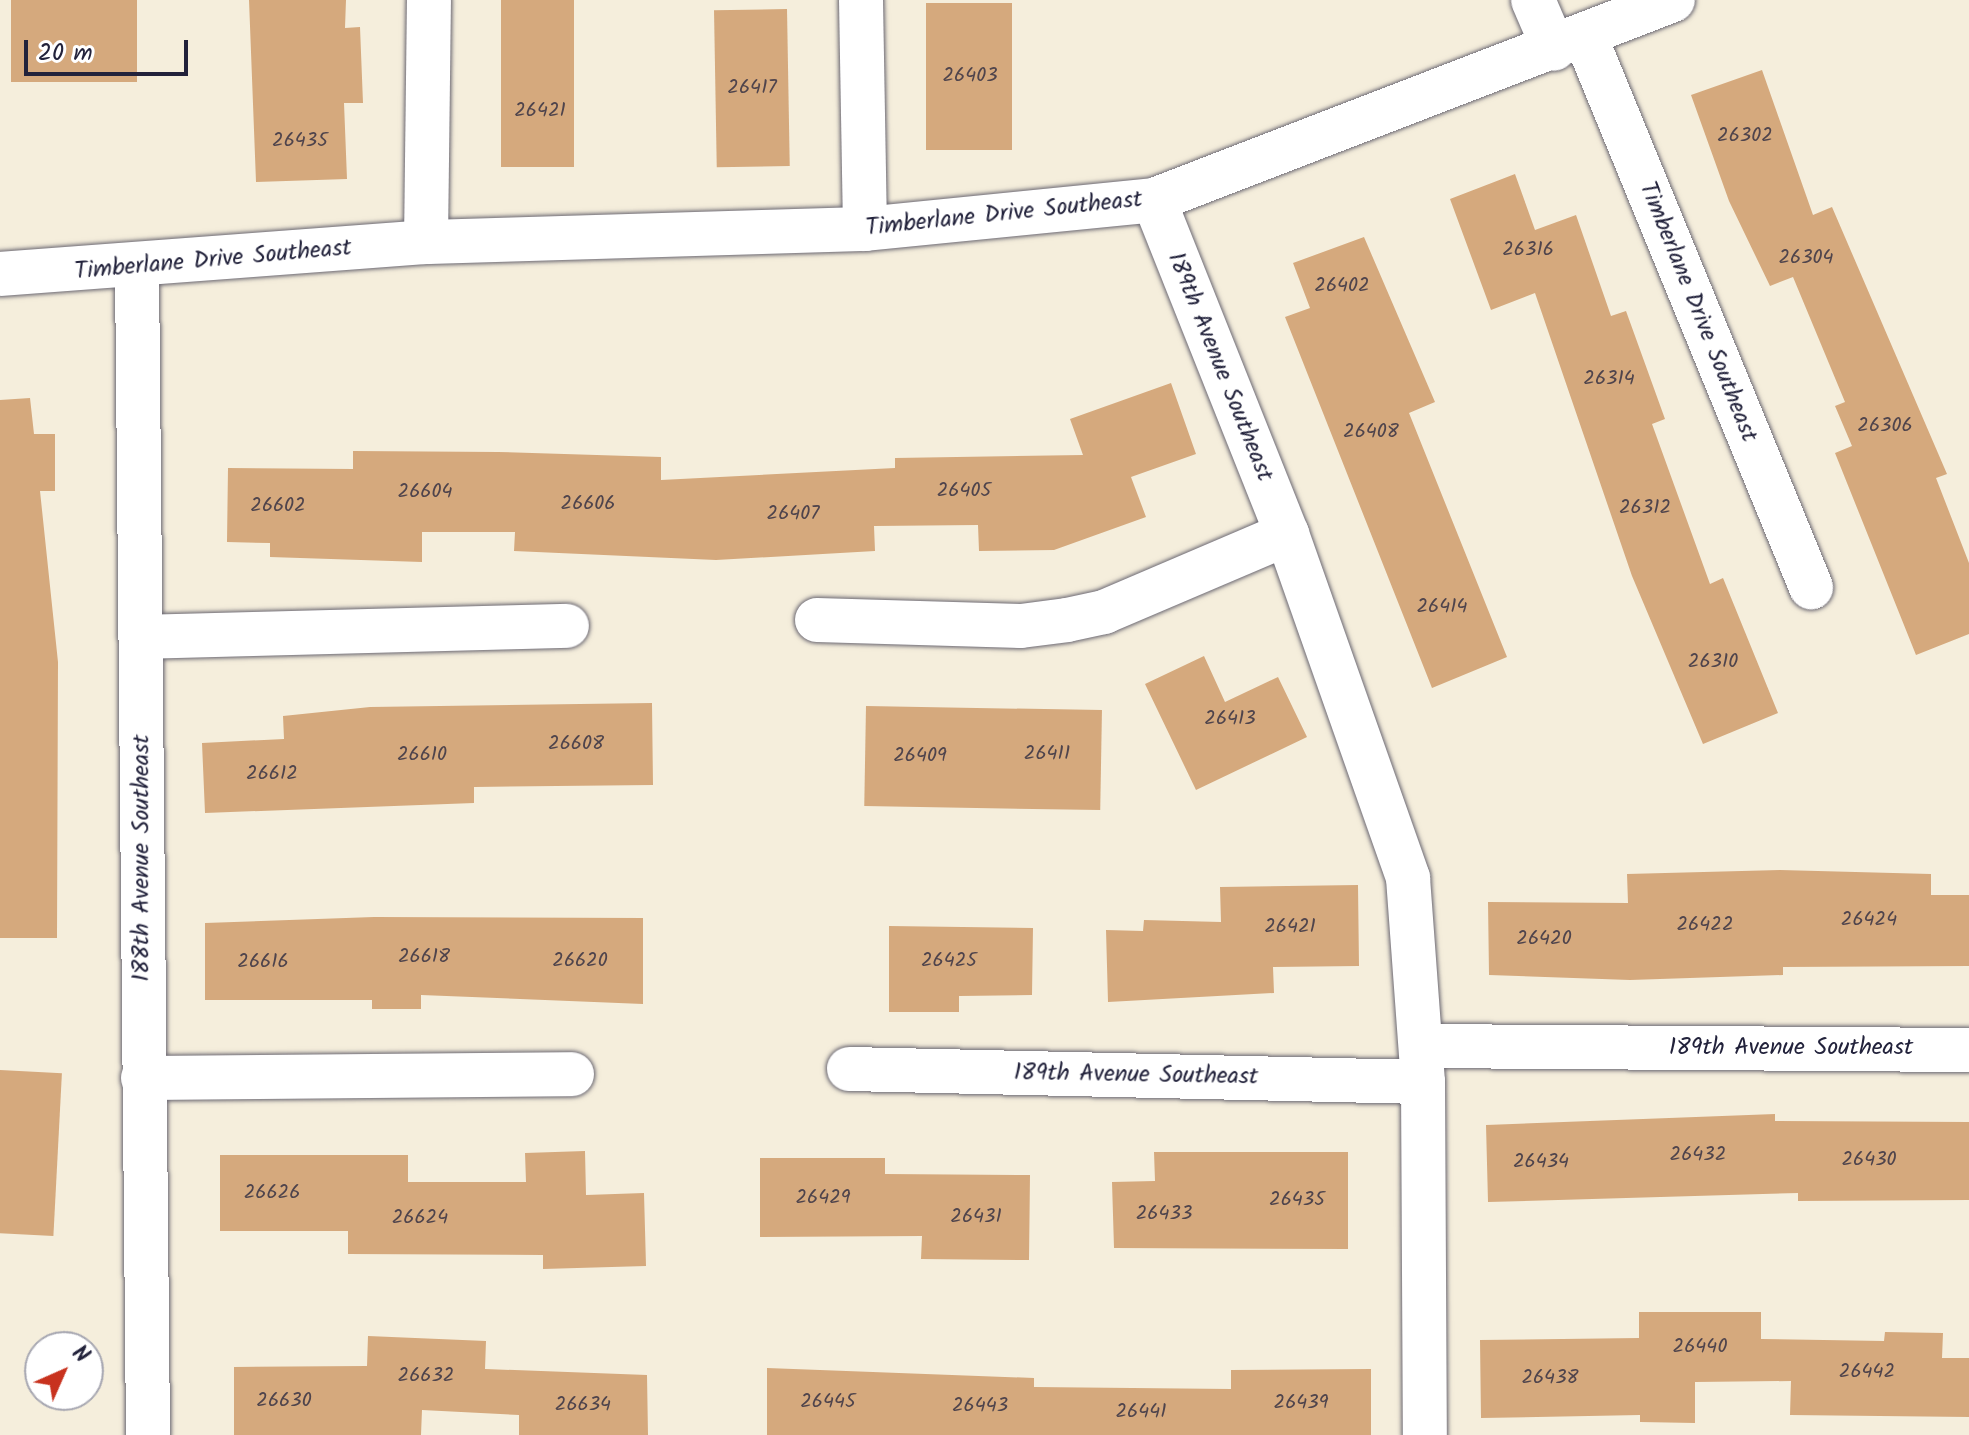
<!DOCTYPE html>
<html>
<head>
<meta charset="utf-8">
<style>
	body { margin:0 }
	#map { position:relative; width:1969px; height:1435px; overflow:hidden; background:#f5eedc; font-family:Kalam,sans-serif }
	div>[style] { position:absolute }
	.building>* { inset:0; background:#d5a97d; transform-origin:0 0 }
	.roads { filter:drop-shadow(0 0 2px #6c6973) drop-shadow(0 0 2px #6c6973) }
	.street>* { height:44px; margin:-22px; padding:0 22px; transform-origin:22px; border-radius:22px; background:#fff }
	span { translate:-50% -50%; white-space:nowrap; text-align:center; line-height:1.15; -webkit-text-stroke:8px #fff; paint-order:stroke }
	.number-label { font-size:20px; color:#4f444c }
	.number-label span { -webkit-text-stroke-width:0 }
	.street-label { font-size:24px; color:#22223b }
	.north { position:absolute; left:24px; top:1331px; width:80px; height:80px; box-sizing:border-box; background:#fff; border:2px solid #a7a7b1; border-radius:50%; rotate:45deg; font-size:22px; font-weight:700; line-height:32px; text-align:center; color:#22223b }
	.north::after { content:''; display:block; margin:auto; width:28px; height:36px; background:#c8321e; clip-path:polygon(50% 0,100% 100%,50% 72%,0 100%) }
	.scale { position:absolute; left:24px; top:40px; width:164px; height:36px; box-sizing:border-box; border:4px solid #22223b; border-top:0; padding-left:10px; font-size:24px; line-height:28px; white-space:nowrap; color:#22223b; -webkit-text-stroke:6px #fff; paint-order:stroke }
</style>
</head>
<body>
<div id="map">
	<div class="building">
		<i style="left:11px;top:0;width:126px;height:82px"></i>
		<i style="clip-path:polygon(249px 0,346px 0,345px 28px,360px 27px,363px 103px,344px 103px,347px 179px,256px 182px)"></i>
		<i style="left:501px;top:0;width:73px;height:167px"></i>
		<i style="left:926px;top:3px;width:86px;height:147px"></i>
		<i style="left:787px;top:9px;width:157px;height:73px;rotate:89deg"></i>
		<i style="clip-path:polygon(1762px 70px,1813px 215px,1832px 207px,1947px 474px,1936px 478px,1969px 563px,1969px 634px,1916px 655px,1835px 453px,1852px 446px,1835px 406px,1845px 402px,1793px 277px,1770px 286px,1729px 201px,1691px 95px)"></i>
		<i style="clip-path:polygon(1515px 174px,1535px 230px,1576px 215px,1611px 316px,1626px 311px,1665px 419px,1652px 424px,1710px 584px,1723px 578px,1778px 713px,1703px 744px,1632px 576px,1535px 293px,1491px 310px,1450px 199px)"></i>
		<i style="clip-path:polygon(1364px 237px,1435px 402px,1409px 413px,1507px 657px,1432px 688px,1285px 317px,1310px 308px,1293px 263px)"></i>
		<i style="clip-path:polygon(1171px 383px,1196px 454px,1131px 477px,1146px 517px,1054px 550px,979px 551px,978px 525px,874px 526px,875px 551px,716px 560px,514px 551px,515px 532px,422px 532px,422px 562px,270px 557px,270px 543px,227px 542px,228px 468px,353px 469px,353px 451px,498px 452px,661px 457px,661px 480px,895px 468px,895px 458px,1083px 455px,1070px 419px)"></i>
		<i style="clip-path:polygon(30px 398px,34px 434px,55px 434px,55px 491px,40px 491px,58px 662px,57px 938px,0 938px,0 400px)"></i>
		<i style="clip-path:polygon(1204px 656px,1225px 702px,1278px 677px,1307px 737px,1196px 790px,1145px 684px)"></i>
		<i style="clip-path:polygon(652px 703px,653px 785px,474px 787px,474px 803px,205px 813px,202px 743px,284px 739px,283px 716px,370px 707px)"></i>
		<i style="left:866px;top:706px;width:236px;height:100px;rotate:1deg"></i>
		<i style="clip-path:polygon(1780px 870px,1931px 874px,1931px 895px,1969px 895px,1969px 966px,1783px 967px,1783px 975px,1630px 980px,1489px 975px,1488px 902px,1628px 903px,1627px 874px)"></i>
		<i style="clip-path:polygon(1358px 885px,1359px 966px,1273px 967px,1274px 993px,1108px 1002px,1106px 930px,1143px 931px,1144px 920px,1221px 922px,1220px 887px)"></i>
		<i style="clip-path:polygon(374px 917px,643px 918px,643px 1004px,421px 995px,421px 1009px,372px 1009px,372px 1000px,205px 1000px,205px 923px)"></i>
		<i style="clip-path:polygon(889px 926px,1033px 928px,1032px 995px,959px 996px,959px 1012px,889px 1012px)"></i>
		<i style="left:0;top:1070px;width:62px;height:163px;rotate:3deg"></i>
		<i style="clip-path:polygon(1775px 1114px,1775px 1121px,1969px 1122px,1969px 1200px,1798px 1201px,1798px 1193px,1488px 1202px,1486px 1125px)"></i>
		<i style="clip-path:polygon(585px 1151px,586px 1195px,644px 1193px,646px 1266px,543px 1269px,543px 1255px,348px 1254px,348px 1231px,220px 1231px,220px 1155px,408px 1155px,408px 1182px,526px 1182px,525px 1153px)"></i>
		<i style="clip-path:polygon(1154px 1152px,1348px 1152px,1348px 1249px,1114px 1248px,1112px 1182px,1155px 1181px)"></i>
		<i style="clip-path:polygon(760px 1158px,885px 1158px,885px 1174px,1030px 1175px,1029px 1260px,921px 1259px,922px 1236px,760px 1237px)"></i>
		<i style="clip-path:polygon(1639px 1312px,1761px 1312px,1761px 1339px,1884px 1341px,1885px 1332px,1943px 1333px,1942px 1358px,1969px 1358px,1969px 1417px,1790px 1415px,1791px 1381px,1695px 1382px,1695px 1423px,1640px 1422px,1640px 1415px,1481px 1418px,1480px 1340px,1639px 1338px)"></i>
		<i style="clip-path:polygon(368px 1336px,486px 1341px,485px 1369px,647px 1375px,648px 1435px,519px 1435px,519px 1415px,422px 1410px,421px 1435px,234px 1435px,234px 1367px,367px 1366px)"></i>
		<i style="clip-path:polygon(767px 1368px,1034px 1378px,1034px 1387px,1231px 1389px,1231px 1370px,1371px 1369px,1371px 1435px,767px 1435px)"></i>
	</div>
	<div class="roads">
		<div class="street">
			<i style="left:861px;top:0;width:229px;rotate:89deg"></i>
			<i style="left:1533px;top:0;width:53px;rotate:66.8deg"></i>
			<i style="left:1585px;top:36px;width:596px;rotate:67.7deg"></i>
			<i style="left:1154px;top:200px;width:360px;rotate:68.3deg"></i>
			<i style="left:1287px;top:534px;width:365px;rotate:70.6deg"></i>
			<i style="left:1408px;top:878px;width:205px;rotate:85.8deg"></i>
			<i style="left:1423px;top:1082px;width:353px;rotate:89.7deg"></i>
			<i style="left:426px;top:242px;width:242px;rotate:-89.3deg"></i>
			<i style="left:137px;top:268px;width:1167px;rotate:89.46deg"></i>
			<i style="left:0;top:274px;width:427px;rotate:-4.3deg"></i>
			<i style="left:426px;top:242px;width:439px;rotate:-1.7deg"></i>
			<i style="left:865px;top:229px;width:290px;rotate:-5.7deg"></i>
			<i style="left:1154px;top:200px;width:556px;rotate:-21.07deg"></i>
			<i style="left:817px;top:620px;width:204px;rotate:1.7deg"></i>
			<i style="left:1021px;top:626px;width:46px;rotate:-7.4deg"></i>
			<i style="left:1067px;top:620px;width:38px;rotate:-12deg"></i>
			<i style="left:1104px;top:612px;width:199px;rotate:-23.1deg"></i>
			<i style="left:141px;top:637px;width:426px;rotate:-1.5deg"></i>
			<i style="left:1422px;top:1046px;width:547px;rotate:0.42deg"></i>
			<i style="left:849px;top:1069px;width:574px;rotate:1.3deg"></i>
			<i style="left:143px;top:1078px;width:429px;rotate:-0.5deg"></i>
		</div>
	</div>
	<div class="number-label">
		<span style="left:970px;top:76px">26403</span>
		<span style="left:752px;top:88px">26417</span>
		<span style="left:540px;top:111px">26421</span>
		<span style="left:1745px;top:136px">26302</span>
		<span style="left:300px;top:141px">26435</span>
		<span style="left:1528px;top:250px">26316</span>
		<span style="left:1806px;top:258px">26304</span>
		<span style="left:1342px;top:286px">26402</span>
		<span style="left:1609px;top:379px">26314</span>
		<span style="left:1885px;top:426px">26306</span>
		<span style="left:1371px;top:432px">26408</span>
		<span style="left:964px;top:491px">26405</span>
		<span style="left:425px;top:492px">26604</span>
		<span style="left:588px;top:504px">26606</span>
		<span style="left:278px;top:506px">26602</span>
		<span style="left:1645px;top:508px">26312</span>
		<span style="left:793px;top:514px">26407</span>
		<span style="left:1442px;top:607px">26414</span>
		<span style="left:1713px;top:662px">26310</span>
		<span style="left:1230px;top:719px">26413</span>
		<span style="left:576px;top:744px">26608</span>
		<span style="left:1047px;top:754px">26411</span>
		<span style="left:422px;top:755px">26610</span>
		<span style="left:920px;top:756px">26409</span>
		<span style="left:272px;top:774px">26612</span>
		<span style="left:1869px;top:920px">26424</span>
		<span style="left:1705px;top:925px">26422</span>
		<span style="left:1290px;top:927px">26421</span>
		<span style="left:1544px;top:939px">26420</span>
		<span style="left:424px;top:957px">26618</span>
		<span style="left:580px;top:961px">26620</span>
		<span style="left:949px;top:961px">26425</span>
		<span style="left:263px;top:962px">26616</span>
		<span style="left:1698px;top:1155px">26432</span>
		<span style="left:1869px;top:1160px">26430</span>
		<span style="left:1541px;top:1162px">26434</span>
		<span style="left:272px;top:1193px">26626</span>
		<span style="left:823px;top:1198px">26429</span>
		<span style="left:1297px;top:1200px">26435</span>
		<span style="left:1164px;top:1214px">26433</span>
		<span style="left:976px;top:1217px">26431</span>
		<span style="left:420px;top:1218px">26624</span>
		<span style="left:1700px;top:1347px">26440</span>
		<span style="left:1867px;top:1372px">26442</span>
		<span style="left:426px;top:1376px">26632</span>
		<span style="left:1550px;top:1378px">26438</span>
		<span style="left:284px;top:1401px">26630</span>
		<span style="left:828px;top:1402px">26445</span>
		<span style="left:1301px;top:1403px">26439</span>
		<span style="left:583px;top:1405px">26634</span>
		<span style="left:980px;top:1406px">26443</span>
		<span style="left:1141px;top:1412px">26441</span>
	</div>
	<div class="street-label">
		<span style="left:1004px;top:214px;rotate:-6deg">Timberlane Drive Southeast</span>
		<span style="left:213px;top:260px;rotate:-5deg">Timberlane Drive Southeast</span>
		<span style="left:1698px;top:312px;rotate:68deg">Timberlane Drive Southeast</span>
		<span style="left:1220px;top:367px;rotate:68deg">189th Avenue Southeast</span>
		<span style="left:142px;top:858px;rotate:-90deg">188th Avenue Southeast</span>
		<span style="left:1791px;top:1048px">189th Avenue Southeast</span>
		<span style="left:1136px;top:1075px;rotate:1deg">189th Avenue Southeast</span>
	</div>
	<div class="north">N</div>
	<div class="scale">20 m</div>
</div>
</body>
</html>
